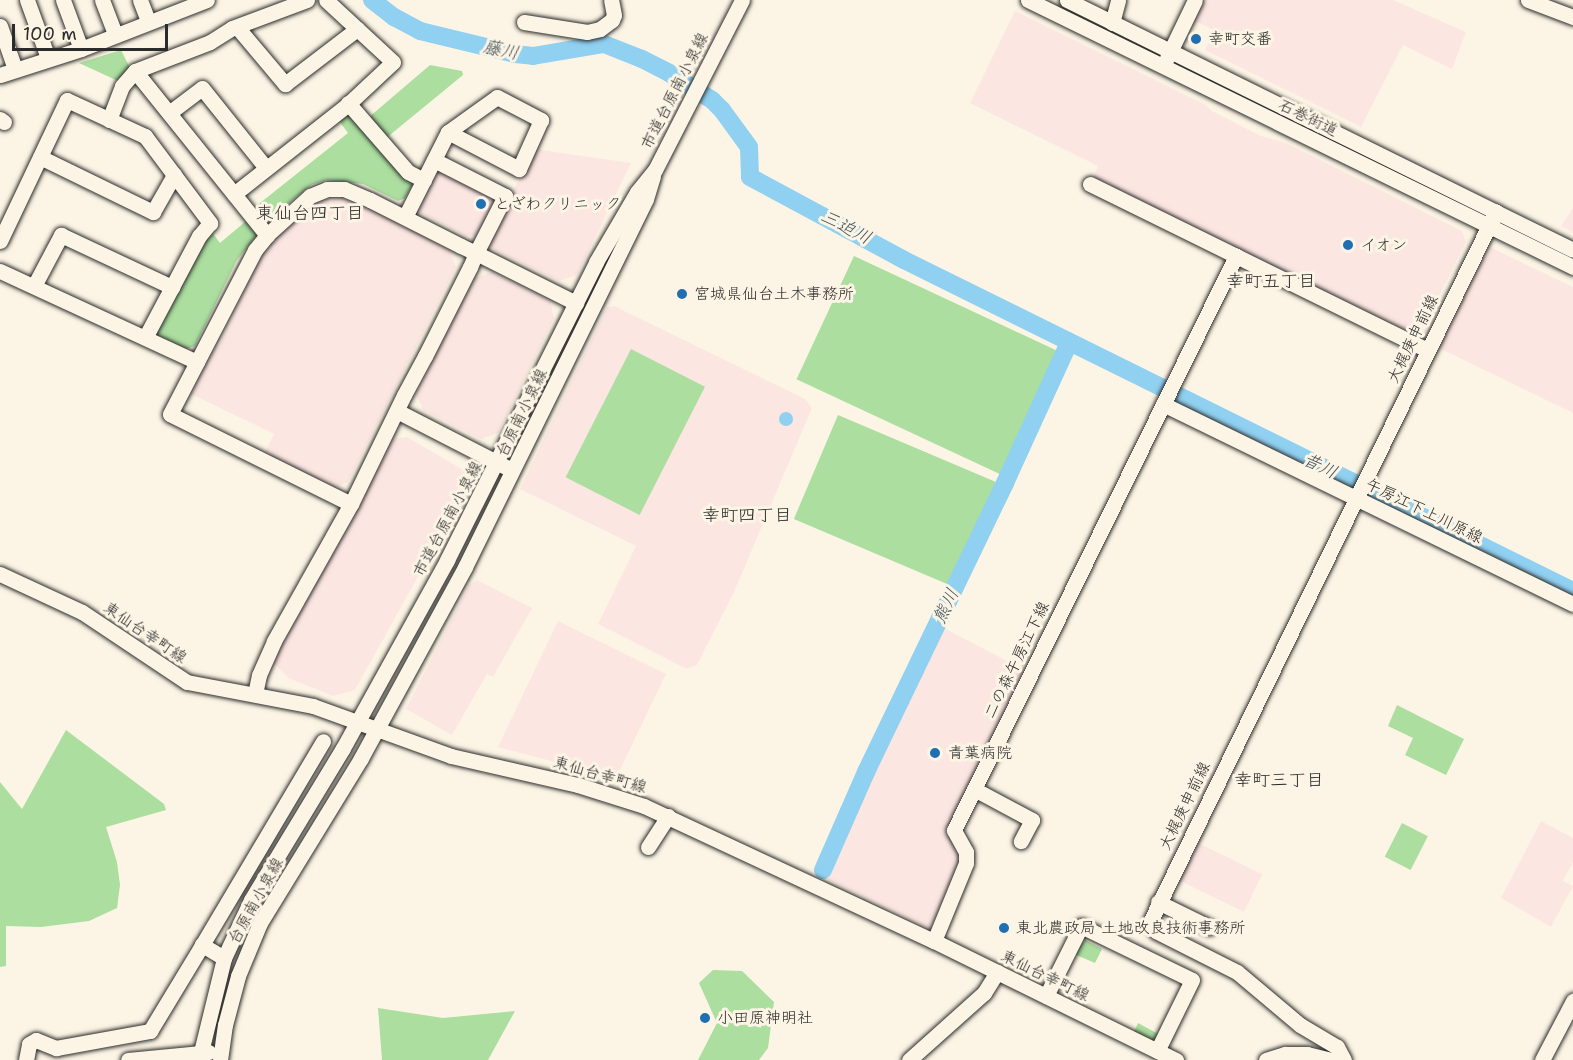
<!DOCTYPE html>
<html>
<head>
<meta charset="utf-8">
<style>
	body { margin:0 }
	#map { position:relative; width:1573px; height:1060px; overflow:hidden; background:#fcf5e5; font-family:"Shantell Sans","Klee One",sans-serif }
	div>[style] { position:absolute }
	.built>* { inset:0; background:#fce6e1; transform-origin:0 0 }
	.green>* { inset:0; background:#abde9f; transform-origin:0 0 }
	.water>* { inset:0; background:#90d0f1 }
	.round { border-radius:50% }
	.river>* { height:18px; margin:-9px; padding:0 9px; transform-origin:9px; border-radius:9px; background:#90d0f1 }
	.roads { filter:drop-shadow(0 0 2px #2b2b2b) drop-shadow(0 0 2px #2b2b2b) }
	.minor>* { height:15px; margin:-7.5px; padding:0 7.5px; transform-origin:7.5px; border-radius:7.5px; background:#fcf5e5 }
	.dots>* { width:16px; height:16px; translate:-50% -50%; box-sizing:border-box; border:3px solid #fcf5e5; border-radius:50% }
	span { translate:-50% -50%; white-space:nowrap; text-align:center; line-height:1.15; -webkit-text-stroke:6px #fcf5e5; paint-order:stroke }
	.poi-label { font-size:16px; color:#2b2b2b }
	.left { translate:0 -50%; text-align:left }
	.street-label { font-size:16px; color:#2b2b2b }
	.water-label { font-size:18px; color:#44545c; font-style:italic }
	.neighbourhood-label { font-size:18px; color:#2b2b2b }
	.scale { position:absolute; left:12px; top:24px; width:156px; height:27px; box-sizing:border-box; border:3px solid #2b2b2b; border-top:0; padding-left:8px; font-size:18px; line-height:21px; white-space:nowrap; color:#2b2b2b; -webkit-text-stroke:4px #fcf5e5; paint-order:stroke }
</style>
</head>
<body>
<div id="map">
	<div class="built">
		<i style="clip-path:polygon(1201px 0,1393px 0,1466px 32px,1452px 69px,1403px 45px,1361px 127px,1205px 50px,1214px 30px,1192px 20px)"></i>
		<i style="clip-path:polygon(1015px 11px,1206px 105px,1212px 111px,1261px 136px,1286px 143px,1462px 231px,1466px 242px,1418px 338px,1093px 178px,1098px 166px,970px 103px)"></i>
		<i style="clip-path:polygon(534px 149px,631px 163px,577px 275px,559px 281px,493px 249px,488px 242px)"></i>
		<i style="clip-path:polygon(440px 168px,492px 193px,495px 202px,479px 235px,467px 236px,415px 210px,435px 170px)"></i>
		<i style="clip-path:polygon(340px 198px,407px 225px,448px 246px,456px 267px,348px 482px,333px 488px,264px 455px,274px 434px,191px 394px,212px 352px,220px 344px,265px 245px,317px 201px)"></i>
		<i style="clip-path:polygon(1573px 208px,1573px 232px,1561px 226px)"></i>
		<i style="clip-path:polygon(1490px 247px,1573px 287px,1573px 413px,1439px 348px)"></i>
		<i style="clip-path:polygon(492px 272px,550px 300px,554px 318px,498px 433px,481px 439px,423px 410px,416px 394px,474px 278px)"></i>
		<i style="clip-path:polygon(614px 306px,805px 399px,812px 408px,734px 592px,697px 665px,687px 669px,598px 624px,636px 546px,520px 489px,607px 307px)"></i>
		<i style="clip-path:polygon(407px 437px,474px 476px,355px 690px,333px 696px,288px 678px,271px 660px,393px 439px)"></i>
		<i style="clip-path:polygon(477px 580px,532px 608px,493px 677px,487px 674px,452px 735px,406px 709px,469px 585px)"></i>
		<i style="clip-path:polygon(558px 621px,666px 674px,616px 778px,498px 747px)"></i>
		<i style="clip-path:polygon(942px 627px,1026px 671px,950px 836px,960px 852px,959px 867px,930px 929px,823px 877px)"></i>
		<i style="clip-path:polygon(1541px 821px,1573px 838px,1573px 862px,1563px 881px,1573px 886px,1551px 927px,1501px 898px)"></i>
		<i style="left:1194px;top:841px;width:76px;height:42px;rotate:26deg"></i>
	</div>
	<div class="green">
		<i style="clip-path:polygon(121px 50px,130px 68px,118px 81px,79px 63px)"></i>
		<i style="clip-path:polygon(430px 65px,462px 71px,463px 75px,385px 139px,368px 118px)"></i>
		<i style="clip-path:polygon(343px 113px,351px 113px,413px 184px,405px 198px,398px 201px,363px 184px,326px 180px,311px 185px,270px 218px,263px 217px,255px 207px,348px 133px,337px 118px)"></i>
		<i style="clip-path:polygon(246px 221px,258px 234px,237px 260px,195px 346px,186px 349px,155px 334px,204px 239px,211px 231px,220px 243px)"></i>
		<i style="left:854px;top:256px;width:226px;height:136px;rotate:25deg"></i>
		<i style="left:631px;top:349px;width:83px;height:144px;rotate:27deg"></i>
		<i style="left:838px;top:415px;width:178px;height:113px;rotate:23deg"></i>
		<i style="clip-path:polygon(1397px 705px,1464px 739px,1446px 775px,1405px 755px,1413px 738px,1388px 726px)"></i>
		<i style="clip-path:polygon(66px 730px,164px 804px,166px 810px,106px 827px,117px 862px,120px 885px,117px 908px,89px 921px,41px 927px,6px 926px,6px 966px,0 967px,0 782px,22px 809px)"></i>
		<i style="left:1402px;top:823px;width:29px;height:38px;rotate:27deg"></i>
		<i style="clip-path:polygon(1085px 940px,1102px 949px,1095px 963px,1074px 954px)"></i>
		<i style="clip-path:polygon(713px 970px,742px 971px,774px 1002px,768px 1048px,759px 1060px,698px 1060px,717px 1023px,699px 983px)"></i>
		<i style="clip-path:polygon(378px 1008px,443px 1018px,515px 1011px,488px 1060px,382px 1060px)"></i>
		<i style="clip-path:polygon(1138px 1023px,1160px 1035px,1158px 1038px,1153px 1041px,1134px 1032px)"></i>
	</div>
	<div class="water">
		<i class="round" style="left:779px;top:412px;width:14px;height:14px"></i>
	</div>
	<div class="river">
		<i style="left:372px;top:0;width:28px;rotate:38deg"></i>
		<i style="left:394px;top:17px;width:30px;rotate:28deg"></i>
		<i style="left:420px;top:31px;width:98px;rotate:13.6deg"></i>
		<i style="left:515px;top:54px;width:18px;rotate:6deg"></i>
		<i style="left:533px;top:56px;width:72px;rotate:-9.6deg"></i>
		<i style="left:604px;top:44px;width:41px;rotate:21.5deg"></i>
		<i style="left:642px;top:59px;width:30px;rotate:27deg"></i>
		<i style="left:669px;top:73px;width:51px;rotate:32.1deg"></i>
		<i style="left:712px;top:100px;width:14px;rotate:45deg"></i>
		<i style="left:722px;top:110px;width:46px;rotate:53.9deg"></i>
		<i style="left:749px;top:147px;width:30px;rotate:88deg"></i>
		<i style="left:750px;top:177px;width:175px;rotate:28.3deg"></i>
		<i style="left:904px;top:260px;width:746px;rotate:26.32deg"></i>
		<i style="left:823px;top:870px;width:107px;rotate:-66.3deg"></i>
		<i style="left:866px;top:772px;width:321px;rotate:-64.3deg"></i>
		<i style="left:1005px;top:483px;width:149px;rotate:-65.5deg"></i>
		<i style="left:1067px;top:347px;width:6px;rotate:-90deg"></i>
	</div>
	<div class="roads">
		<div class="minor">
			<i style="left:27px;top:0;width:62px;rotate:70.1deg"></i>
			<i style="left:63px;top:0;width:52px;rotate:69.8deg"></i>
			<i style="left:102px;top:0;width:36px;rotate:69deg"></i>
			<i style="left:140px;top:0;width:22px;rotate:69deg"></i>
			<i style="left:1028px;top:0;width:607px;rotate:26.1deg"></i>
			<i style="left:1067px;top:0;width:564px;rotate:26.29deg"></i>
			<i style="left:1528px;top:0;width:48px;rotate:20.7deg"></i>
			<i style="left:524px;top:22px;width:64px;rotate:9deg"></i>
			<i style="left:587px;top:32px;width:13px;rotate:-13deg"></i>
			<i style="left:600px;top:29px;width:15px;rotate:-37deg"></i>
			<i style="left:612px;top:20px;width:5px;rotate:-68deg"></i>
			<i style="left:614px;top:15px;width:15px;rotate:-101deg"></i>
			<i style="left:1112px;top:23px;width:24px;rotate:-75deg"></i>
			<i style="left:0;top:26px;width:46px;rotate:70.8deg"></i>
			<i style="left:237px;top:27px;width:75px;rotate:49.9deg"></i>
			<i style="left:285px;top:84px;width:91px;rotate:-37.4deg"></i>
			<i style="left:1167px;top:58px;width:64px;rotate:-64.2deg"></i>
			<i style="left:135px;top:71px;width:80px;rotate:-21.1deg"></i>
			<i style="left:210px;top:42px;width:26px;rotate:-32deg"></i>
			<i style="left:232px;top:28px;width:80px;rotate:-20.5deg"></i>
			<i style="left:0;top:75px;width:85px;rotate:-17.8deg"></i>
			<i style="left:81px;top:49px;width:135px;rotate:-21.3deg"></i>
			<i style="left:348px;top:103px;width:91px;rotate:49deg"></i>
			<i style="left:408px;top:172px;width:18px;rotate:27deg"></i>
			<i style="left:169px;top:113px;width:41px;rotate:-37.1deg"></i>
			<i style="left:202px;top:88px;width:102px;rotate:51.3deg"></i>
			<i style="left:0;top:119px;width:5px;rotate:37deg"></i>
			<i style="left:109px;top:120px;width:36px;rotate:-69deg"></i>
			<i style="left:122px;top:86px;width:20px;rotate:-49deg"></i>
			<i style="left:135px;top:71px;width:211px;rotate:51.2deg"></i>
			<i style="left:40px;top:157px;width:126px;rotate:26deg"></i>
			<i style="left:153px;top:212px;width:43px;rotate:-60.4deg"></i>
			<i style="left:434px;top:160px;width:80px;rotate:26.9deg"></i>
			<i style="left:505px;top:196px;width:64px;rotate:117deg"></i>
			<i style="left:476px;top:253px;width:15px;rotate:113deg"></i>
			<i style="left:470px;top:267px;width:100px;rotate:116.8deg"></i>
			<i style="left:425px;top:356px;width:44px;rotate:118.3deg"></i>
			<i style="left:404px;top:395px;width:121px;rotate:115.9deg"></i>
			<i style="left:351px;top:504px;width:202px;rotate:-153.6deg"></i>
			<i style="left:170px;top:414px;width:185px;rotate:-62.6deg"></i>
			<i style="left:255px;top:250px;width:19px;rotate:-51deg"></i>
			<i style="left:267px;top:235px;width:58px;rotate:-42.2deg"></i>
			<i style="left:310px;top:196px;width:18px;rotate:-22deg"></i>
			<i style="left:327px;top:189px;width:17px"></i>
			<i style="left:344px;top:189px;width:28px;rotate:23deg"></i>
			<i style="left:370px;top:200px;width:102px;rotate:26.8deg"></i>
			<i style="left:461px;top:246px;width:17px;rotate:25deg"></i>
			<i style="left:476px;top:253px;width:112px;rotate:26.6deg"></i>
			<i style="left:1090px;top:184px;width:376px;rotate:26.2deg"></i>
			<i style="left:234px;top:194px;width:142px;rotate:-38.2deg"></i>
			<i style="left:346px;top:106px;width:64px;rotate:-43.1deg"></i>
			<i style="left:393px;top:62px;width:91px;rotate:-137.2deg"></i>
			<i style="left:405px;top:217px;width:95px;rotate:-63.2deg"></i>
			<i style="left:448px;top:132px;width:60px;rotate:-35.5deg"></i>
			<i style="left:497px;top:97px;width:50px;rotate:27.6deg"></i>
			<i style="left:541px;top:120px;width:54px;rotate:114.2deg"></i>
			<i style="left:519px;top:169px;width:80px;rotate:-152.5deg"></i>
			<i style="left:0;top:241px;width:156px;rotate:-64.6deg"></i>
			<i style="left:67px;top:100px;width:86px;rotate:24.8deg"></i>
			<i style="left:145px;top:136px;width:109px;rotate:53.2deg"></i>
			<i style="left:210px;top:223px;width:17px;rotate:130deg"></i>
			<i style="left:199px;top:236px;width:113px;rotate:117.9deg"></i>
			<i style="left:0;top:271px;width:217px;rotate:24.8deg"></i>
			<i style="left:34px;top:286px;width:58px;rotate:-62.1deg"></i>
			<i style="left:61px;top:235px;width:123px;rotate:25.1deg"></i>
			<i style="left:1163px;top:404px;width:456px;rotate:26deg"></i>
			<i style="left:397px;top:411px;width:123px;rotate:27.2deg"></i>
			<i style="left:0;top:574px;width:90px;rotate:24.9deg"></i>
			<i style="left:82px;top:612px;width:126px;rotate:33.7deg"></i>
			<i style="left:187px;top:682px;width:128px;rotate:10.8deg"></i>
			<i style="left:313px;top:706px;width:147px;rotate:19.9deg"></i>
			<i style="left:451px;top:756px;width:130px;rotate:12.9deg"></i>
			<i style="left:578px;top:785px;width:69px;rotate:17.7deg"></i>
			<i style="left:644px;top:806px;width:320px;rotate:25deg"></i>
			<i style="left:934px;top:941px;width:270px;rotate:26.2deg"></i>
			<i style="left:255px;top:694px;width:19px;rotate:-78deg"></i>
			<i style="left:259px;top:675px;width:37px;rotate:-66deg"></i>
			<i style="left:274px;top:641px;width:157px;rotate:-60.7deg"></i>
			<i style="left:974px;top:789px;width:66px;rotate:28.1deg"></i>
			<i style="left:1032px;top:820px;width:24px;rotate:118deg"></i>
			<i style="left:648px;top:847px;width:37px;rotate:-57deg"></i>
			<i style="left:1158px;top:902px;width:57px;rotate:26.1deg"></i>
			<i style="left:934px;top:941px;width:84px;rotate:-67.7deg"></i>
			<i style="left:966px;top:863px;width:11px;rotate:-90deg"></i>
			<i style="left:966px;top:852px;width:25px;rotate:-119deg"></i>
			<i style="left:954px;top:830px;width:640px;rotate:-63.84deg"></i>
			<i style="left:224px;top:958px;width:26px;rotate:-149deg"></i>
			<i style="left:202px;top:945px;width:237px;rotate:-59.3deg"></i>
			<i style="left:1046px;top:996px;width:78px;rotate:-63.4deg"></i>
			<i style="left:1081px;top:926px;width:123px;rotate:25.9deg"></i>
			<i style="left:1192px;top:980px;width:79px;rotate:116.2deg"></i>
			<i style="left:26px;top:1060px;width:16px;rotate:-79deg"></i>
			<i style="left:29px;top:1044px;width:8px;rotate:-30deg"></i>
			<i style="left:36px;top:1040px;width:22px;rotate:22deg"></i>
			<i style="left:56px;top:1048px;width:96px;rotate:-10.3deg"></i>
			<i style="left:150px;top:1031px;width:100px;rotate:-58.8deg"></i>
			<i style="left:128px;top:1060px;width:81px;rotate:-5.6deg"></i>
			<i style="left:199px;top:1060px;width:105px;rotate:-76.2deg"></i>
			<i style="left:224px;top:958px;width:64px;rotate:-65deg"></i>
			<i style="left:251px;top:900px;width:178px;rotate:-58.8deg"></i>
			<i style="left:343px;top:748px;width:215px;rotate:-61deg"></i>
			<i style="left:447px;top:560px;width:333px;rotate:-63.4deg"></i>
			<i style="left:596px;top:262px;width:81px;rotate:-59.6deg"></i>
			<i style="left:637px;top:192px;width:28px;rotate:-51deg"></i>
			<i style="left:655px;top:170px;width:191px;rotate:-62.9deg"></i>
			<i style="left:220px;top:1060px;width:35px;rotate:-82deg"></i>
			<i style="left:225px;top:1025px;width:51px;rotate:-75.1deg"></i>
			<i style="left:238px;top:976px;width:57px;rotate:-67.5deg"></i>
			<i style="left:260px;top:923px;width:193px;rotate:-58.5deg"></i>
			<i style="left:361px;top:758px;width:217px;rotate:-61.4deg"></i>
			<i style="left:465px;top:567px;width:410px;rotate:-63.8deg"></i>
			<i style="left:646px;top:199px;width:24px;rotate:-73deg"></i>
			<i style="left:909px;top:1060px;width:101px;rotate:-41.8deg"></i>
			<i style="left:984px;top:993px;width:25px;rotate:-58deg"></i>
			<i style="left:1266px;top:1060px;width:20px;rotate:-18deg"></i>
			<i style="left:1285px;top:1054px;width:22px"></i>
			<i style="left:1307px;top:1054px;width:25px;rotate:14deg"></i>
			<i style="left:1344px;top:1060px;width:15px;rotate:-118deg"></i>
			<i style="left:1337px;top:1047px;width:43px;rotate:-149.3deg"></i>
			<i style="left:1300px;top:1025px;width:82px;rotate:-139.9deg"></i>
			<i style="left:1237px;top:972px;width:91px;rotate:-153.2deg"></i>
			<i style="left:1156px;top:931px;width:12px;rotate:-114deg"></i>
			<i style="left:1151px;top:920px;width:788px;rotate:-64.05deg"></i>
			<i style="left:1542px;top:1060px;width:67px;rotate:-62.3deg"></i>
		</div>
	</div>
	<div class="dots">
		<i style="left:1196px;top:39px;background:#1f6fb2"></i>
		<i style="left:481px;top:204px;background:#1f6fb2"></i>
		<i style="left:1348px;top:245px;background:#1f6fb2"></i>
		<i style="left:682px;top:294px;background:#1f6fb2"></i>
		<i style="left:935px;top:753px;background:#1f6fb2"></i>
		<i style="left:1004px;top:928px;background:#1f6fb2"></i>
		<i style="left:705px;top:1018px;background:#1f6fb2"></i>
	</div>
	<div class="poi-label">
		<span class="left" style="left:1208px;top:39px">幸町交番</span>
		<span class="left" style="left:494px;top:204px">とざわクリニック</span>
		<span class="left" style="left:1360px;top:245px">イオン</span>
		<span class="left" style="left:694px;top:294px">宮城県仙台土木事務所</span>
		<span class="left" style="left:948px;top:753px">青葉病院</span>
		<span class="left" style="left:1016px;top:928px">東北農政局 土地改良技術事務所</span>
		<span class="left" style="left:717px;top:1018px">小田原神明社</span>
	</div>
	<div class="street-label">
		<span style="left:675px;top:91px;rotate:-63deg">市道台原南小泉線</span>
		<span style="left:1308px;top:118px;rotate:26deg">石巻街道</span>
		<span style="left:1413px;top:339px;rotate:-64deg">大梶庚申前線</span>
		<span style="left:522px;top:413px;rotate:-64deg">台原南小泉線</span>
		<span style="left:1424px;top:511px;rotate:26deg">午房江下上川原線</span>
		<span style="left:448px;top:519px;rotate:-62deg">市道台原南小泉線</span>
		<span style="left:145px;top:633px;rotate:34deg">東仙台幸町線</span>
		<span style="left:1017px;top:660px;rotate:-64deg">二の森午房江下線</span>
		<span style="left:600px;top:775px;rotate:16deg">東仙台幸町線</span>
		<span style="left:1185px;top:806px;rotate:-64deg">大梶庚申前線</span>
		<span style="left:256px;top:901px;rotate:-61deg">台原南小泉線</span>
		<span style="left:1045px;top:976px;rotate:26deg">東仙台幸町線</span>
	</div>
	<div class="water-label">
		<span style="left:501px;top:50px;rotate:12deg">藤川</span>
		<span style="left:846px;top:227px;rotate:27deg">三迫川</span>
		<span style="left:1320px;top:466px;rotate:26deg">昔川</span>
		<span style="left:946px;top:606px;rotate:-64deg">熊川</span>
	</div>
	<div class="neighbourhood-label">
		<span style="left:310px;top:213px">東仙台四丁目</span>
		<span style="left:1271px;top:281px">幸町五丁目</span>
		<span style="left:747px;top:515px">幸町四丁目</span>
		<span style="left:1279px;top:780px">幸町三丁目</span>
	</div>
	<div class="scale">100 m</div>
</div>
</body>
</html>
